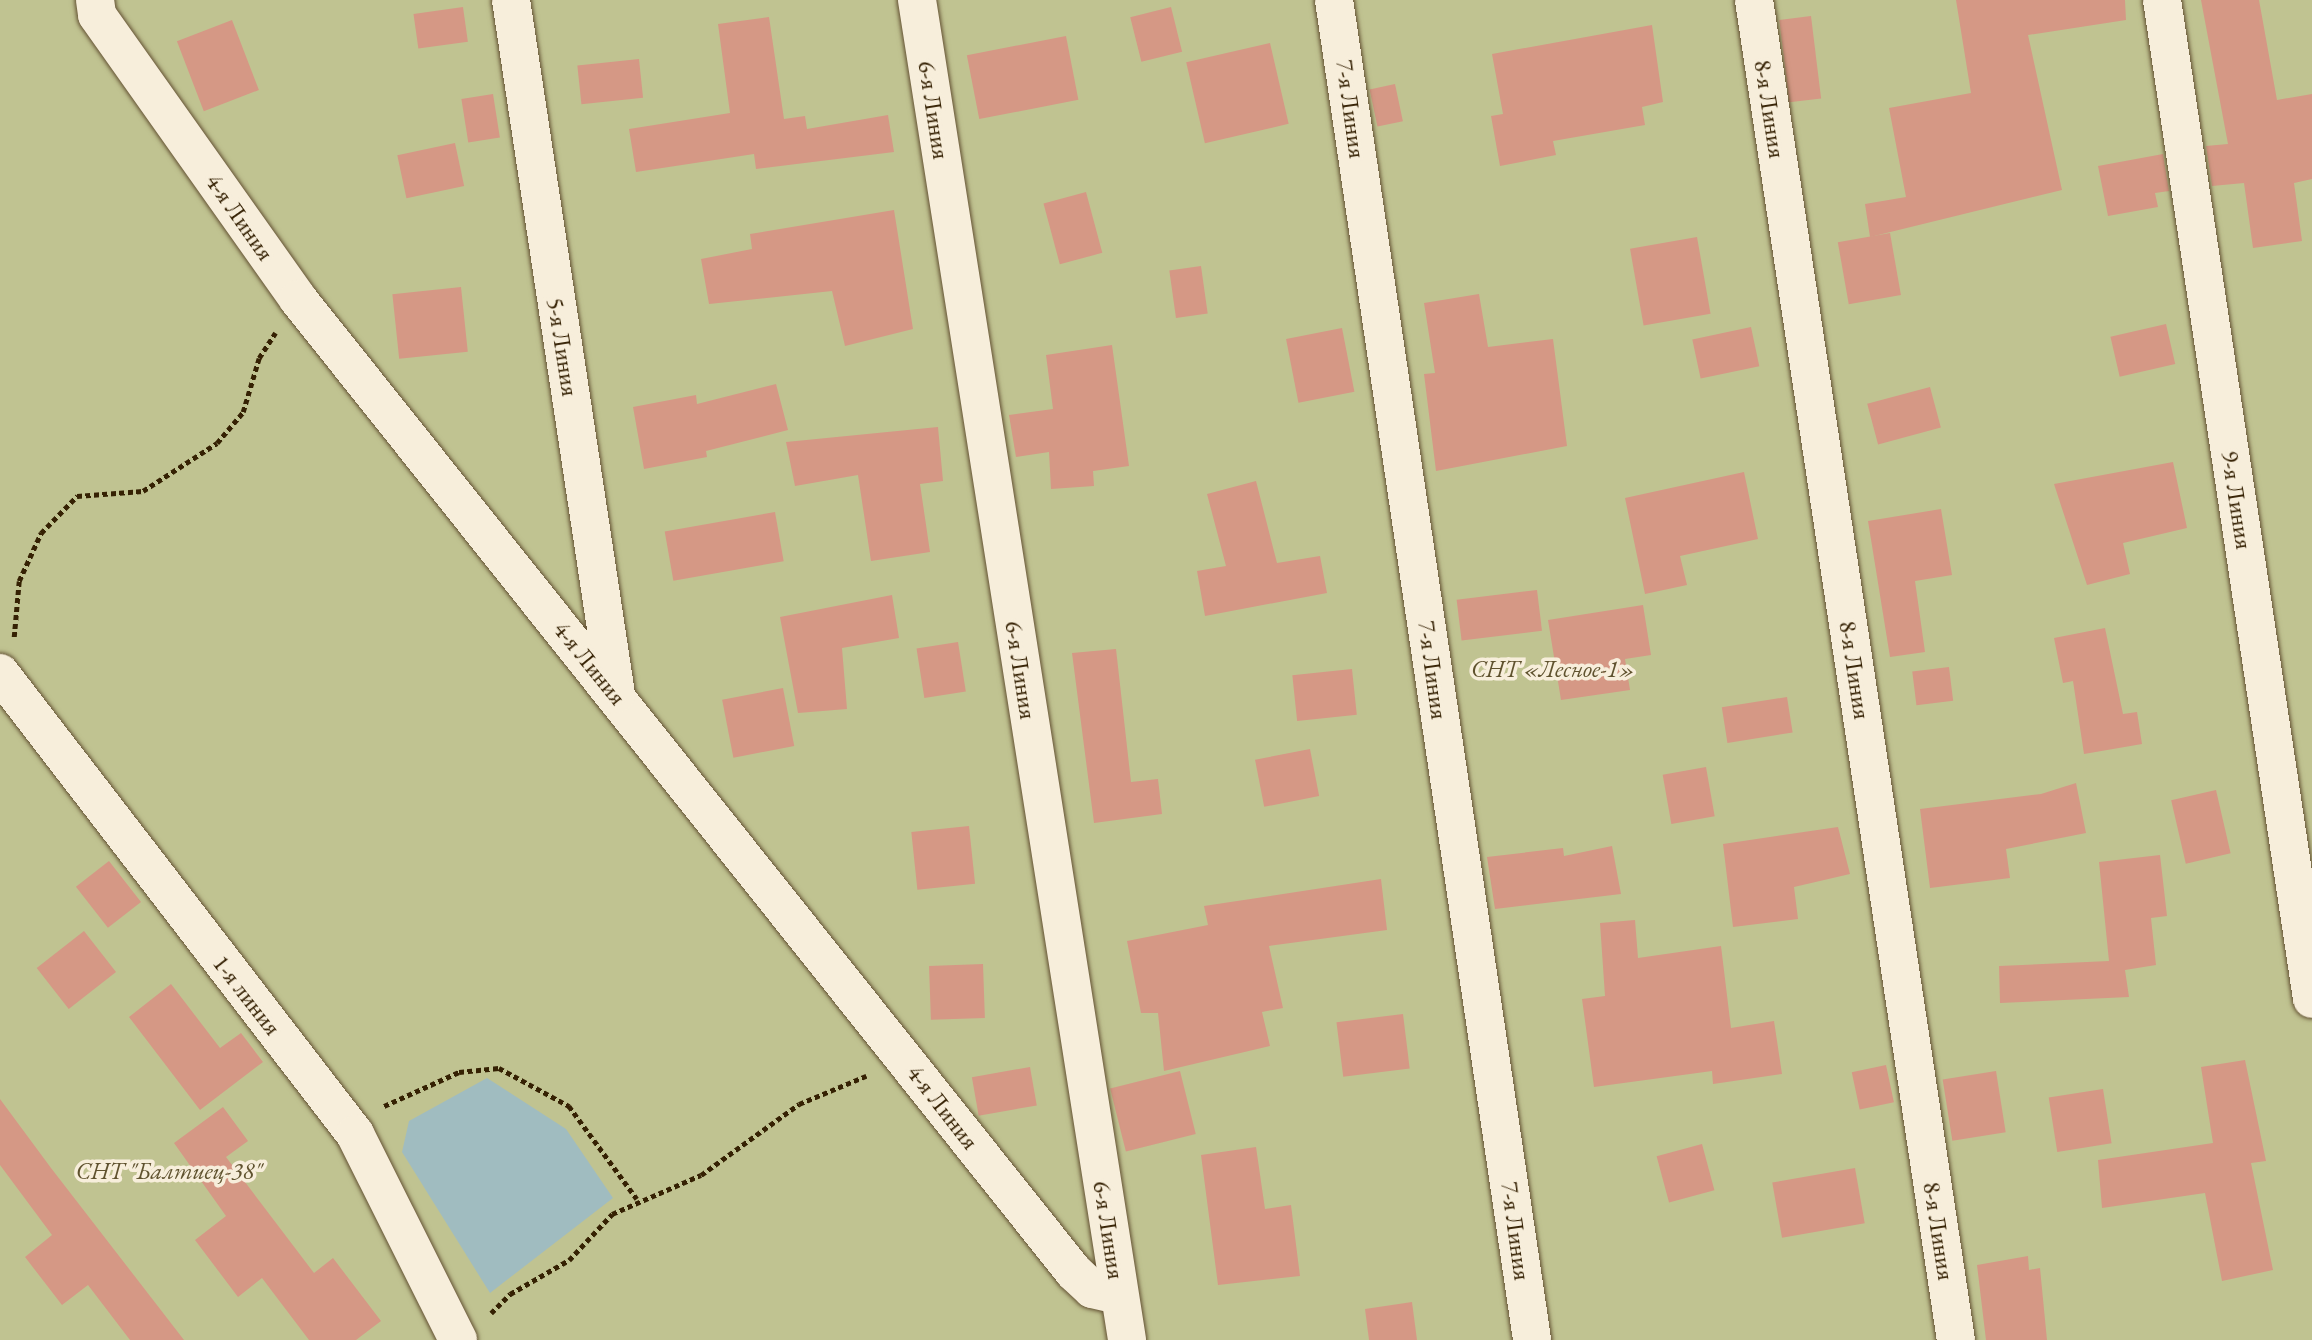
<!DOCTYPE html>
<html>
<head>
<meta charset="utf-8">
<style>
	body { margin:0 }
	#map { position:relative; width:2312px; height:1340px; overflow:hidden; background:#f2e5c7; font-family:"EB Garamond",serif }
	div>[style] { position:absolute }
	.green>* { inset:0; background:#c0c391; transform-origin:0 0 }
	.water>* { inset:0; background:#a0bcc0 }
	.building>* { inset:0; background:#d59885; transform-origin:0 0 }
	.path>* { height:4.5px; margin-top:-2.25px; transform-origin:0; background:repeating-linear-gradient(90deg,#352103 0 5px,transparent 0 8.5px) }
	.roads { filter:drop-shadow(0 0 2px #645234) drop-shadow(0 0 2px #645234) }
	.minor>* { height:38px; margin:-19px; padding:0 19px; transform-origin:19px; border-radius:19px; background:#f7eedb }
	span { translate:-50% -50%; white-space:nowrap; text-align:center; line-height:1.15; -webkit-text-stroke:7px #f7eedb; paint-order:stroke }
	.street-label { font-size:24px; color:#352103 }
	.park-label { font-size:24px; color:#5f522e; font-style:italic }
</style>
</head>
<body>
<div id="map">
	<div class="green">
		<i style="left:0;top:0;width:2312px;height:1340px"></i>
	</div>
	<div class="water">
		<i style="clip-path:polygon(487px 1078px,566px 1129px,613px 1198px,490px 1293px,402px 1152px,409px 1121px)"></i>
	</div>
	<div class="building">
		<i style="clip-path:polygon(1956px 0,2125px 0,2126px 20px,2028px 35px,2062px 190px,1870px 237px,1865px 204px,1906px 197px,1889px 108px,1971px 93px)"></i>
		<i style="clip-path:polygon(2201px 0,2259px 0,2277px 100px,2312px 94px,2312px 179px,2294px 183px,2302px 241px,2253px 248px,2244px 183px,2212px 186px,2206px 146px,2228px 144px)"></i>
		<i style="left:463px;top:7px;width:35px;height:50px;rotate:82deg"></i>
		<i style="left:1171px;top:7px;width:46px;height:42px;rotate:76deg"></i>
		<i style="left:1811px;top:16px;width:83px;height:32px;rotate:83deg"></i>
		<i style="clip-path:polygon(769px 17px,784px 119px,805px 116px,807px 129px,888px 115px,894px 152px,756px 169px,754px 154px,636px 172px,629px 129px,730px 113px,718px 24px)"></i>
		<i style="left:232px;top:20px;width:75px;height:59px;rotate:69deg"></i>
		<i style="clip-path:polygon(1652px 25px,1663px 102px,1642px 107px,1645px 125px,1553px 141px,1556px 155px,1500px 166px,1491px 116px,1503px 114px,1492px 54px)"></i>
		<i style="left:1066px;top:36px;width:65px;height:101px;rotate:79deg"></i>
		<i style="left:1270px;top:43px;width:83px;height:86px;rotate:77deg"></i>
		<i style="left:639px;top:59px;width:39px;height:62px;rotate:84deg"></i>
		<i style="left:1395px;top:84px;width:38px;height:26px;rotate:78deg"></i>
		<i style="left:493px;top:94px;width:44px;height:32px;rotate:81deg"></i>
		<i style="left:455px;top:143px;width:44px;height:59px;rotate:78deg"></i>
		<i style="clip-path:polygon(2163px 154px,2169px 191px,2155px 193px,2158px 207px,2108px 216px,2098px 166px)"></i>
		<i style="left:1086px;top:192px;width:63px;height:44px;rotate:75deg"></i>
		<i style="clip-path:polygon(894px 210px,913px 329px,845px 346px,832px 291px,709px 304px,701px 259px,752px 249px,750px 234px)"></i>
		<i style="left:1890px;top:233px;width:63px;height:53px;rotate:80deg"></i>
		<i style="left:1697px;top:237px;width:78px;height:68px;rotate:80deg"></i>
		<i style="left:1201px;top:266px;width:48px;height:32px;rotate:82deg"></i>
		<i style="left:461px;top:287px;width:65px;height:69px;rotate:84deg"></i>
		<i style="clip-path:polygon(1479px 294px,1488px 347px,1553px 339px,1567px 446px,1436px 471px,1424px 374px,1435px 373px,1424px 303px)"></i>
		<i style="left:2166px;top:324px;width:41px;height:57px;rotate:77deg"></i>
		<i style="left:1751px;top:327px;width:40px;height:60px;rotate:78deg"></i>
		<i style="left:1342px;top:328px;width:65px;height:57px;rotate:79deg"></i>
		<i style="clip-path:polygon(1112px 345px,1129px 466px,1093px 471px,1094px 486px,1051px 489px,1049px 452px,1016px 457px,1009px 415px,1053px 409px,1046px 355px)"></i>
		<i style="clip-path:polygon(776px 384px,788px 430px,706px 451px,707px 457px,644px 469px,633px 407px,696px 395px,697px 404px)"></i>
		<i style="left:1930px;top:387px;width:42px;height:65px;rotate:75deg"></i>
		<i style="clip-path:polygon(938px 427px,943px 481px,920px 484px,930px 552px,871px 561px,858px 475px,795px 486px,786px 442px)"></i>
		<i style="clip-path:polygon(2173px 462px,2187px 528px,2123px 543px,2130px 574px,2087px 585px,2054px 484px)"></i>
		<i style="clip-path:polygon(1744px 472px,1758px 539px,1680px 556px,1687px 585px,1645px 594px,1625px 498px)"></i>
		<i style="clip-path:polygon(1256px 481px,1277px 563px,1320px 556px,1327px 593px,1205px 616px,1197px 571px,1226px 566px,1207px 494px)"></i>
		<i style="clip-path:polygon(1941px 509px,1952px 575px,1915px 581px,1925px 652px,1890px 657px,1868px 521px)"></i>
		<i style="left:775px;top:512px;width:50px;height:112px;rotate:80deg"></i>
		<i style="left:1537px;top:590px;width:41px;height:81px;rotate:83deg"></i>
		<i style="clip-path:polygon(892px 595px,899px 638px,842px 648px,847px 709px,798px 713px,780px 617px)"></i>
		<i style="clip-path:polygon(1643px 605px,1651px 655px,1625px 659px,1630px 690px,1561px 700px,1548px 620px)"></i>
		<i style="clip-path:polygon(2105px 628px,2123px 714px,2137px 712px,2142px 744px,2084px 754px,2073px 681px,2063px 683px,2054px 638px)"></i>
		<i style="left:958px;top:642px;width:50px;height:42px;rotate:81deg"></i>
		<i style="clip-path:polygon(1116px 649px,1131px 782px,1158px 779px,1162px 814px,1094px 823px,1072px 653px)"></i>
		<i style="left:1949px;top:667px;width:34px;height:37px;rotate:83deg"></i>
		<i style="left:1352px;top:669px;width:46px;height:60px;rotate:84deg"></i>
		<i style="left:783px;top:688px;width:59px;height:62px;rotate:79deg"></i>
		<i style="left:1787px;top:697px;width:36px;height:66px;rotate:81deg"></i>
		<i style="left:1310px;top:749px;width:48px;height:56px;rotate:79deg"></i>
		<i style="left:1706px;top:767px;width:50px;height:44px;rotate:80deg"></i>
		<i style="clip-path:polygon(2076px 783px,2086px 833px,2006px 849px,2010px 878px,1930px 888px,1920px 809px,2041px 794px)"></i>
		<i style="left:2216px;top:790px;width:65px;height:46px;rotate:77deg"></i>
		<i style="left:969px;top:826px;width:58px;height:58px;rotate:84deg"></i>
		<i style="clip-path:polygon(1838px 827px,1850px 874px,1794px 887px,1798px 919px,1733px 927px,1723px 844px)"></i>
		<i style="clip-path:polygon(1612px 846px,1621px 894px,1495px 909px,1487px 857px,1563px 848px,1564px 856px)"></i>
		<i style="clip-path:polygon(2160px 855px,2167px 916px,2151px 918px,2156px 965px,2125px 970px,2129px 997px,2000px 1003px,1999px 966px,2109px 961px,2099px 862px)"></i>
		<i style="left:109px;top:861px;width:52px;height:42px;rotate:52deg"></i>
		<i style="clip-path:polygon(1381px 879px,1387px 930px,1269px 946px,1283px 1008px,1262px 1012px,1270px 1046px,1164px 1071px,1158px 1013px,1141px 1013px,1127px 941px,1208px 925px,1204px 906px)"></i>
		<i style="clip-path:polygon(1635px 920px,1638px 958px,1721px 946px,1731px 1028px,1774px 1021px,1782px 1074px,1713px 1084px,1712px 1071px,1594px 1087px,1582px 999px,1605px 996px,1600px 923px)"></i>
		<i style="left:84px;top:931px;width:52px;height:60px;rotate:52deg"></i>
		<i style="left:983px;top:964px;width:54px;height:54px;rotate:88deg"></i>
		<i style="clip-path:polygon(171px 984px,220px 1048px,241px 1033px,263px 1062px,200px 1110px,129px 1017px)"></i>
		<i style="left:1403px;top:1014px;width:55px;height:67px;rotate:83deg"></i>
		<i style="clip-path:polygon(2245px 1060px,2266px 1161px,2251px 1163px,2273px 1270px,2222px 1281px,2205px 1193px,2102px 1208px,2098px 1160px,2213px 1143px,2201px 1067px)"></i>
		<i style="left:1886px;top:1065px;width:38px;height:35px;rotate:78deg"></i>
		<i style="left:1030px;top:1067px;width:39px;height:59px;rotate:80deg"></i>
		<i style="left:1180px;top:1071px;width:65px;height:72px;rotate:76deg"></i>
		<i style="left:1996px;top:1071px;width:62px;height:54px;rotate:81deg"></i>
		<i style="left:2103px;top:1089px;width:55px;height:55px;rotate:81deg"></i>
		<i style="clip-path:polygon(0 1099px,51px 1168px,184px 1340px,130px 1340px,88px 1285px,62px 1305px,25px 1257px,52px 1235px,0 1165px)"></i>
		<i style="clip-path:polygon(223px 1107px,248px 1141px,226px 1157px,314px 1273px,333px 1258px,381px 1321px,356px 1340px,309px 1340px,262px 1278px,238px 1297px,195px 1240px,226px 1216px,174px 1143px)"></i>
		<i style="left:1702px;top:1144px;width:48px;height:47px;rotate:75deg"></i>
		<i style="clip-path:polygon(1256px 1147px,1265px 1209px,1291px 1205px,1300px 1276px,1218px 1285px,1201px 1155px)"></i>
		<i style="left:1855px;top:1168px;width:56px;height:84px;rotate:80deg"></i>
		<i style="clip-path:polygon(2028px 1256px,2029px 1270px,2040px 1268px,2047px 1340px,1986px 1340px,1977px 1265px)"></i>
		<i style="clip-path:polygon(1412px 1302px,1417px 1340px,1369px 1340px,1365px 1309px)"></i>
	</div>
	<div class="path">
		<i style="left:14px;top:637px;width:56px;rotate:-84.9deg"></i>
		<i style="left:19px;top:581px;width:53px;rotate:-65.4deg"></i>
		<i style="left:41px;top:533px;width:52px;rotate:-45.8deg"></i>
		<i style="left:77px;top:496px;width:66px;rotate:-4.3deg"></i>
		<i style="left:143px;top:491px;width:88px;rotate:-33deg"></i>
		<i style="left:217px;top:443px;width:40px;rotate:-50deg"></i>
		<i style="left:243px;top:412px;width:56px;rotate:-73.5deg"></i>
		<i style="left:259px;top:358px;width:30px;rotate:-57deg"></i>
		<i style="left:384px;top:1106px;width:82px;rotate:-24.4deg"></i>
		<i style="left:459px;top:1072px;width:40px;rotate:-5.7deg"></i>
		<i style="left:499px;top:1068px;width:80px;rotate:28.5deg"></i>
		<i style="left:569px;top:1106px;width:115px;rotate:53.8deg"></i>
		<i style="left:491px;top:1313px;width:27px;rotate:-45deg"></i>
		<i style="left:510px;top:1294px;width:68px;rotate:-30deg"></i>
		<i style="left:569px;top:1260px;width:63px;rotate:-46.9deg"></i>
		<i style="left:612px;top:1214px;width:97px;rotate:-23.7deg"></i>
		<i style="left:701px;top:1175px;width:121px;rotate:-35.9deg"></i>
		<i style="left:799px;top:1104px;width:73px;rotate:-22.7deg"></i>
	</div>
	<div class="roads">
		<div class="minor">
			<i style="left:95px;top:0;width:15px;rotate:82deg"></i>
			<i style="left:97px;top:15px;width:348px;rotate:54.7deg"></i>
			<i style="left:298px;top:299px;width:1245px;rotate:51.43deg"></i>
			<i style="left:1074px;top:1272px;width:25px;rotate:43deg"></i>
			<i style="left:1092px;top:1289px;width:28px;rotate:13deg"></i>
			<i style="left:511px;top:0;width:702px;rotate:81.4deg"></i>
			<i style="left:917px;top:0;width:1356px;rotate:81.09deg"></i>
			<i style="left:1334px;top:0;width:1355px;rotate:81.59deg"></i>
			<i style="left:1754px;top:0;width:1355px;rotate:81.43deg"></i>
			<i style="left:2162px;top:0;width:1010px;rotate:81.46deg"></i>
			<i style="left:0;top:673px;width:582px;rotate:52.4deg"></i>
			<i style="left:355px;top:1134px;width:230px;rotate:63.4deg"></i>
		</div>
	</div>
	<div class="street-label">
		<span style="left:1351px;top:109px;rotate:82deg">7-я Линия</span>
		<span style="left:1770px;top:109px;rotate:81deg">8-я Линия</span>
		<span style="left:934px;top:110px;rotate:81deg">6-я Линия</span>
		<span style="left:240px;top:217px;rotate:55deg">4-я Линия</span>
		<span style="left:563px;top:347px;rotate:81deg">5-я Линия</span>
		<span style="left:2237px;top:500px;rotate:81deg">9-я Линия</span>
		<span style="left:590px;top:663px;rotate:51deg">4-я Линия</span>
		<span style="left:1021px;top:670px;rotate:81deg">6-я Линия</span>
		<span style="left:1433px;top:670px;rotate:82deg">7-я Линия</span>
		<span style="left:1855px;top:670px;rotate:81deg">8-я Линия</span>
		<span style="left:247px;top:995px;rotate:52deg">1-я линия</span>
		<span style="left:943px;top:1107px;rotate:52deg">4-я Линия</span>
		<span style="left:1109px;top:1230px;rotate:81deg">6-я Линия</span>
		<span style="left:1516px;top:1231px;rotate:82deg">7-я Линия</span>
		<span style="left:1939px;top:1231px;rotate:81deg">8-я Линия</span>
	</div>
	<div class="park-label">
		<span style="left:1553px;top:669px">СНТ «Лесное-1»</span>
		<span style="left:169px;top:1171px">СНТ "Балтиец-38"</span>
	</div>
</div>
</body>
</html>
